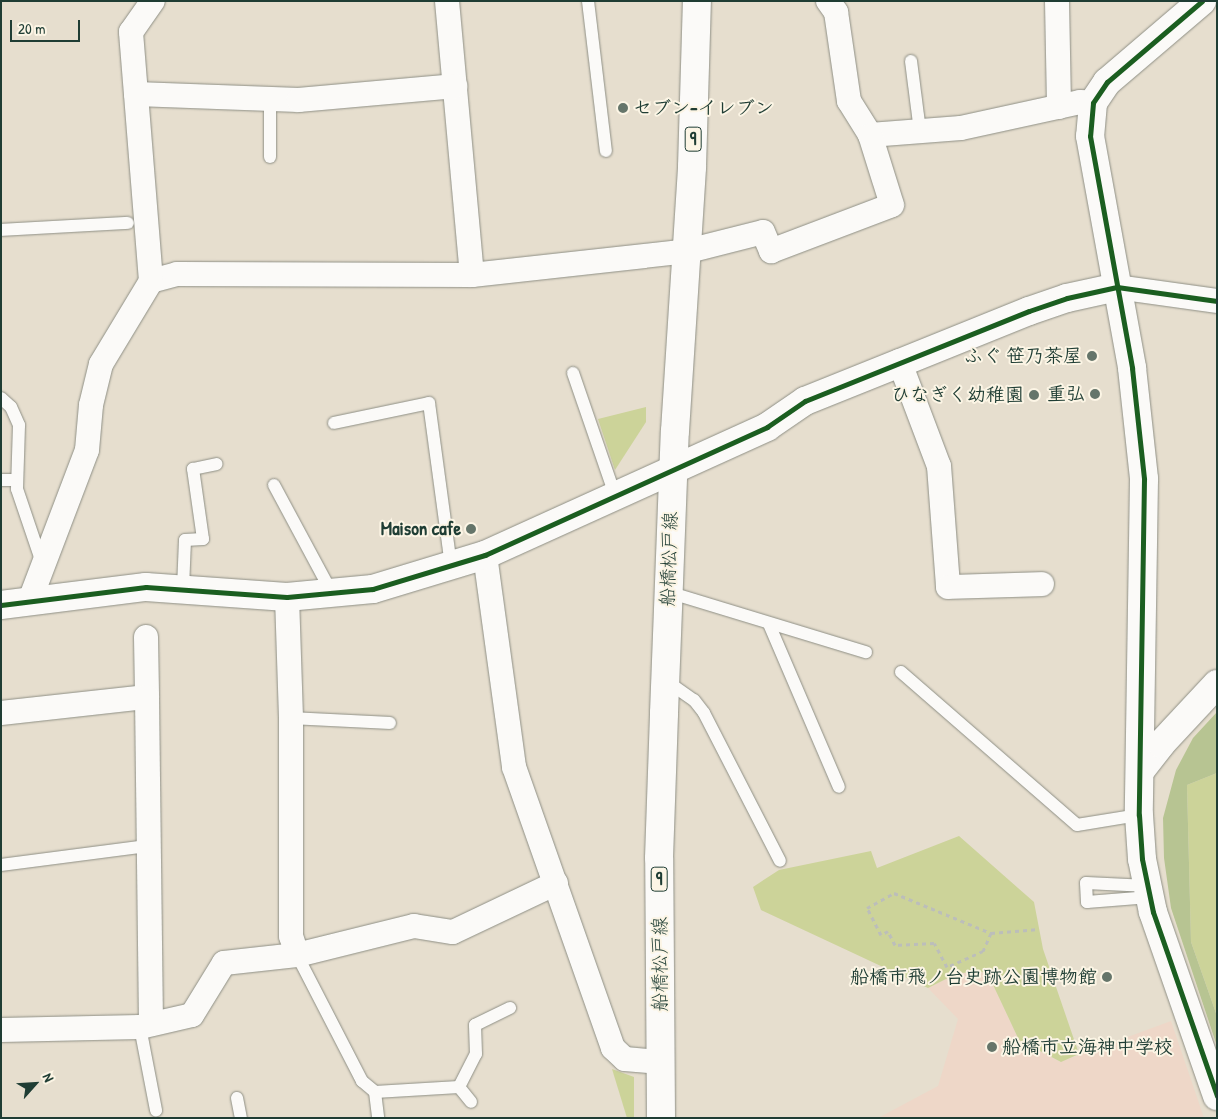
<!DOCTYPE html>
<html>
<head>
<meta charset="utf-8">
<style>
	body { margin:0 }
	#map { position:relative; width:1218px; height:1119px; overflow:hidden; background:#e6dece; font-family:"Patrick Hand","Klee One",sans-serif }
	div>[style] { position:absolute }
	.built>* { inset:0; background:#eed7c8 }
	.green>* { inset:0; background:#ccd399 }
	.forest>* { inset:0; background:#b7c492 }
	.path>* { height:3px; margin-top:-1.5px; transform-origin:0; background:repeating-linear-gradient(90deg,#bcbeba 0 4px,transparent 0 8px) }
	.roads { filter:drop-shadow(0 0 1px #8e8f85) drop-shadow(0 0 1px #8e8f85) }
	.service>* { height:12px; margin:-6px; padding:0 6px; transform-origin:6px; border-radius:6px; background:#fbfaf8 }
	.minor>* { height:24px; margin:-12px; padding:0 12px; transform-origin:12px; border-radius:12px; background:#fbfaf8 }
	.tertiary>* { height:28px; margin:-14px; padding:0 14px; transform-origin:14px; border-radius:14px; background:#fbfaf8 }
	.primary>* { height:28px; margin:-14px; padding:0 14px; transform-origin:14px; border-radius:14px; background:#fbfaf8 }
	.cycleway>* { height:5px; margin:-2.5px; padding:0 2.5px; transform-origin:2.5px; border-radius:2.5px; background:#1b5e20 }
	.dots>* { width:14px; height:14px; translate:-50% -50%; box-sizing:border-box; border:2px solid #fcf5e5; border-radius:50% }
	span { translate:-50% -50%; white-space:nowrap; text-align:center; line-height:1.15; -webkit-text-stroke:4px #fcf5e5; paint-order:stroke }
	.shield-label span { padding:1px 4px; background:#fcf5e5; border:1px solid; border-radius:4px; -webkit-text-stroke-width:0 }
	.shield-label { font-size:18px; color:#1f3d34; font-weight:700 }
	.poi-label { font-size:19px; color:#1f3d34; font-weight:700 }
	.left { translate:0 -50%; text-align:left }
	.right { translate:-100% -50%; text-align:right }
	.street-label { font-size:19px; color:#1f3d34 }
	.frame { position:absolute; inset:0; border:2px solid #1f3d34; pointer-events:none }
	.north { position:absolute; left:10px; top:1059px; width:50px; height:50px; -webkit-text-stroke:4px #fcf5e5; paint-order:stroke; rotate:64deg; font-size:14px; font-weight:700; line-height:20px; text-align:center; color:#1f3d34 }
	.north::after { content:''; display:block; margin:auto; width:18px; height:22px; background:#1f3d34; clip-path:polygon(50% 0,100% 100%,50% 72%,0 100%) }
	.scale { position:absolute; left:10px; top:20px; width:70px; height:22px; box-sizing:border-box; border:2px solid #1f3d34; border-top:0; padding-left:6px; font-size:15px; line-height:18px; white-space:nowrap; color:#1f3d34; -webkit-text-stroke:4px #fcf5e5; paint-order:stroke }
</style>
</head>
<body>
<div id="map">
	<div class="built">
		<i style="clip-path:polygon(987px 972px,1019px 1040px,1060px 1062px,1171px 1021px,1204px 1118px,878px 1118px,938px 1086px,958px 1019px,928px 988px,958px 973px)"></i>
	</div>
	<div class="green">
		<i style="clip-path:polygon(646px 407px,646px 422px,615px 470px,598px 419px)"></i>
		<i style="clip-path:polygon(1217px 773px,1217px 1016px,1191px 942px,1187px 785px)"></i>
		<i style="clip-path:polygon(959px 836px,1034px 902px,1043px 949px,1079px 1054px,1061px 1062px,1019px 1040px,987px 972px,958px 973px,928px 988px,761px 910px,753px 887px,779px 870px,871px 851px,877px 868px)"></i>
		<i style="clip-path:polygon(612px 1069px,634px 1077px,634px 1118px,627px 1118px)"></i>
	</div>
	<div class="forest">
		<i style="clip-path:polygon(1217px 712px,1217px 773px,1187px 785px,1191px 942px,1217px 1016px,1217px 1046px,1171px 908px,1164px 858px,1163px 818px,1176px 770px,1193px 738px)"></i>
	</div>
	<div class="path">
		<i style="left:991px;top:933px;width:20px;rotate:114deg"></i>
		<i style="left:983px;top:951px;width:39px;rotate:156deg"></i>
		<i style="left:947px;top:967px;width:27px;rotate:-118deg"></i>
		<i style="left:934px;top:943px;width:39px;rotate:177deg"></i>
		<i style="left:895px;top:945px;width:16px;rotate:-117deg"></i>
		<i style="left:888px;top:931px;width:8px;rotate:150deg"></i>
		<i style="left:881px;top:935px;width:30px;rotate:-117deg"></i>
		<i style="left:867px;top:908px;width:31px;rotate:-29deg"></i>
		<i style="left:894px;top:893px;width:105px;rotate:22.4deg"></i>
		<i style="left:991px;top:933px;width:48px;rotate:-4.8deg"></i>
	</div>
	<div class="roads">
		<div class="service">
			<i style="left:588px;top:1px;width:151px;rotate:83.2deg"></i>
			<i style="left:911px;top:61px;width:71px;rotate:82.7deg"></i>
			<i style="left:270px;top:99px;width:58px;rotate:90deg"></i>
			<i style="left:1px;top:230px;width:127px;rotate:-3.2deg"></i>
			<i style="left:573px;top:373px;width:129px;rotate:71deg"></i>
			<i style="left:1px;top:398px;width:13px;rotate:42deg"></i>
			<i style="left:11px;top:407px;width:20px;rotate:66deg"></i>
			<i style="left:19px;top:425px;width:64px;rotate:91.8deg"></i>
			<i style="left:17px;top:489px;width:78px;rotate:71.3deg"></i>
			<i style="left:334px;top:423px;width:97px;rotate:-11.9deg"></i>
			<i style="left:429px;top:403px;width:164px;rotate:82.3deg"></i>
			<i style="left:1px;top:480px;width:14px"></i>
			<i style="left:274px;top:485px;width:123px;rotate:61.8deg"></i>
			<i style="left:183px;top:588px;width:48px;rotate:-87.6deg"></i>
			<i style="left:185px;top:540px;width:18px;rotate:-3deg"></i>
			<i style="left:203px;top:539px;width:71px;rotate:-98.1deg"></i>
			<i style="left:193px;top:469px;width:24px;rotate:-12deg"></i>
			<i style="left:668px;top:592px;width:207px;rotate:16.9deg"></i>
			<i style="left:769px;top:624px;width:177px;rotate:66.8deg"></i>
			<i style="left:901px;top:672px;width:233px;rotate:41deg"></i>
			<i style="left:1077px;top:825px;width:63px;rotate:-9.2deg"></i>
			<i style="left:665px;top:680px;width:35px;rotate:35deg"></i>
			<i style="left:694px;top:700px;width:16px;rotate:52deg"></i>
			<i style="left:704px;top:713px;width:166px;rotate:62.8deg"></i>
			<i style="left:291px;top:718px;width:99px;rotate:2.9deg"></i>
			<i style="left:1px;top:865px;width:147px;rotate:-7.4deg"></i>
			<i style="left:1148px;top:886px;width:62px;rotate:-177.2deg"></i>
			<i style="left:1086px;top:883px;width:19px;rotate:87deg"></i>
			<i style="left:1087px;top:902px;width:63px;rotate:-4.5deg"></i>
			<i style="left:297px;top:955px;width:142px;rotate:62.7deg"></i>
			<i style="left:362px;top:1081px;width:17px;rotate:40deg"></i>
			<i style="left:375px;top:1092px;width:84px;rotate:-3.4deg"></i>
			<i style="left:459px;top:1087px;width:37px;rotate:-63deg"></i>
			<i style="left:476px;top:1054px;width:29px;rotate:-92deg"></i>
			<i style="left:475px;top:1025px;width:39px;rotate:-26deg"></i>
			<i style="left:140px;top:1027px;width:85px;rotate:79.1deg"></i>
			<i style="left:459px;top:1087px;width:19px;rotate:51deg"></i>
			<i style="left:375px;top:1092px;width:26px;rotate:83deg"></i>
			<i style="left:237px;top:1098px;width:20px;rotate:79deg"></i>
		</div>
		<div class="minor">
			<i style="left:447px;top:1px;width:275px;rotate:84.8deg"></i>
			<i style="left:828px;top:1px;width:14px;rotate:54deg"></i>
			<i style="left:836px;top:12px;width:90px;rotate:81.7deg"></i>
			<i style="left:849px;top:101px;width:40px;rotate:58deg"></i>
			<i style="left:870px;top:135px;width:91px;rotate:-4.4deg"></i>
			<i style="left:961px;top:128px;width:122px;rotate:-12.3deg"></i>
			<i style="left:1080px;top:102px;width:13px;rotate:4deg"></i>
			<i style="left:1057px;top:1px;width:106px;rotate:88.9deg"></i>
			<i style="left:136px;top:94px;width:163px;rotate:2.1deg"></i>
			<i style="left:299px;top:100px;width:157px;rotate:-5.1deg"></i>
			<i style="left:151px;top:281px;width:27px;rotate:-15deg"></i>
			<i style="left:177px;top:274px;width:295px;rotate:0.2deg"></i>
			<i style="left:472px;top:275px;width:217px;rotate:-6.3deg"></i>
			<i style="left:688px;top:251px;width:77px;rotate:-14.2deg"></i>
			<i style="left:763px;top:232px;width:21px;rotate:67deg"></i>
			<i style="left:771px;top:251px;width:129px;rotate:-20.8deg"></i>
			<i style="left:892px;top:205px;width:73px;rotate:-107.4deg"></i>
			<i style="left:1117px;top:287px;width:101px;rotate:8deg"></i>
			<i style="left:900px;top:363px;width:110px;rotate:69.3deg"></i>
			<i style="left:939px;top:466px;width:121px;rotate:85.7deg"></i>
			<i style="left:948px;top:587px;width:94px;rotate:-1.8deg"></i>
			<i style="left:485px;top:555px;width:214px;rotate:82.2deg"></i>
			<i style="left:514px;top:767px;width:298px;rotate:70.6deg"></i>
			<i style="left:613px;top:1048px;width:16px;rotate:43deg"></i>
			<i style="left:625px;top:1059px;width:36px;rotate:5deg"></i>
			<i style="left:287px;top:597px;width:121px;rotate:88.1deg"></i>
			<i style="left:291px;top:718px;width:218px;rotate:90deg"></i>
			<i style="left:291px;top:936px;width:20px;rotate:72deg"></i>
			<i style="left:30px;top:600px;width:160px;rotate:-69.2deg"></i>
			<i style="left:87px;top:450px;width:45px;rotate:-84.9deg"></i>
			<i style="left:91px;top:405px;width:42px;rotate:-76.3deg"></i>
			<i style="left:101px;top:364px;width:97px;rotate:-58.9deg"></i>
			<i style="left:151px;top:281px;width:250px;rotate:-94.6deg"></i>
			<i style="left:131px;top:32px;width:38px;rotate:-55deg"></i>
			<i style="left:146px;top:637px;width:60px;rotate:89deg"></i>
			<i style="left:1px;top:713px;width:147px;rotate:-6.3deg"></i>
			<i style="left:147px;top:697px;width:327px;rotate:89.3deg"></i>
			<i style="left:1px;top:1030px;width:139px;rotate:-1.2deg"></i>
			<i style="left:140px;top:1027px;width:53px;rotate:-13deg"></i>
			<i style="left:192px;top:1015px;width:61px;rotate:-58.4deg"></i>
			<i style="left:224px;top:963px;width:73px;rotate:-6.3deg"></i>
			<i style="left:297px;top:955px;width:121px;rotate:-13.9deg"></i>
			<i style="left:414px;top:926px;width:39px;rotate:9deg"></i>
			<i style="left:453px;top:932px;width:114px;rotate:-25.4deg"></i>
		</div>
		<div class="tertiary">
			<i style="left:1202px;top:1px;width:125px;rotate:139.5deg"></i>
			<i style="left:1107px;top:82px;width:25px;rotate:124deg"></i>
			<i style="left:1093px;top:103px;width:33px;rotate:95deg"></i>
			<i style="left:1090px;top:136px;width:236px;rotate:79.7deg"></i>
			<i style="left:1132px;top:368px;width:112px;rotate:83.8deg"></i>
			<i style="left:1144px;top:479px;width:336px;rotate:90.9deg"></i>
			<i style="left:1139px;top:815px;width:44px;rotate:86.1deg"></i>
			<i style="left:1142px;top:859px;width:54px;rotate:78.3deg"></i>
			<i style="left:1153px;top:912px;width:195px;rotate:70.8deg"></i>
			<i style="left:1px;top:605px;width:146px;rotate:-7.1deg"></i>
			<i style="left:146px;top:587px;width:141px;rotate:4.1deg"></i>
			<i style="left:287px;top:597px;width:86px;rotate:-5.3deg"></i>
			<i style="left:373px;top:589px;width:117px;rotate:-16.9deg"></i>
			<i style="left:485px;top:555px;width:310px;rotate:-24.4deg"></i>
			<i style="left:767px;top:427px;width:46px;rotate:-34.4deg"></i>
			<i style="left:805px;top:401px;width:102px;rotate:-21.8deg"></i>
			<i style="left:900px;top:363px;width:139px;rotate:-22deg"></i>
			<i style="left:1029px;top:311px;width:40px;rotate:-18.9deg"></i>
			<i style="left:1067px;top:298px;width:51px;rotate:-12.4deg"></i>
			<i style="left:1141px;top:770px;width:33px;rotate:-52deg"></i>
			<i style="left:1161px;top:744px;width:82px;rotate:-47deg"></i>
		</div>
		<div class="primary">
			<i style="left:661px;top:1118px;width:260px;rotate:-90.4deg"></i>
			<i style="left:659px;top:858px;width:145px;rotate:-88deg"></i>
			<i style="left:664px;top:713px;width:282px;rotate:-87.8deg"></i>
			<i style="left:675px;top:431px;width:265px;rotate:-86.3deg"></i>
			<i style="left:692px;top:167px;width:166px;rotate:-88.3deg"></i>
		</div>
	</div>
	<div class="cycleway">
		<i style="left:1202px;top:1px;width:125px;rotate:139.5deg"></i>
		<i style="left:1107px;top:82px;width:25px;rotate:124deg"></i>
		<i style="left:1093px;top:103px;width:33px;rotate:95deg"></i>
		<i style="left:1090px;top:136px;width:236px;rotate:79.7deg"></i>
		<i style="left:1132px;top:368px;width:112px;rotate:83.8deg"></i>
		<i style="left:1144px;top:479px;width:336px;rotate:90.9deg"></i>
		<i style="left:1139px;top:815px;width:44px;rotate:86.1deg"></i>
		<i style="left:1142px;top:859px;width:54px;rotate:78.3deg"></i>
		<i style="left:1153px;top:912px;width:195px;rotate:70.8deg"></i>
		<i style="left:1px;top:605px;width:146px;rotate:-7.1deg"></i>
		<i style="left:146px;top:587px;width:141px;rotate:4.1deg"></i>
		<i style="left:287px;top:597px;width:86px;rotate:-5.3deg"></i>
		<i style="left:373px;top:589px;width:117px;rotate:-16.9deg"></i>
		<i style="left:485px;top:555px;width:310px;rotate:-24.4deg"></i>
		<i style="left:767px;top:427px;width:46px;rotate:-34.4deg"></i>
		<i style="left:805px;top:401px;width:241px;rotate:-21.9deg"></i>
		<i style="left:1029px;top:311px;width:40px;rotate:-18.9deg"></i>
		<i style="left:1067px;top:298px;width:51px;rotate:-12.4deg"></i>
		<i style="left:1117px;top:287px;width:101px;rotate:8deg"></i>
	</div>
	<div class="dots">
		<i style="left:623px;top:108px;background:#65756a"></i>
		<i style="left:1092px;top:356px;background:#65756a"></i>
		<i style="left:1095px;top:394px;background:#65756a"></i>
		<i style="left:1034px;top:395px;background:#65756a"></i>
		<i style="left:471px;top:529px;background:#65756a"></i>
		<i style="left:1107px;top:977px;background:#65756a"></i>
		<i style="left:992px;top:1047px;background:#65756a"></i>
	</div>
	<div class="shield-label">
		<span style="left:693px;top:139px">9</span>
		<span style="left:659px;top:879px">9</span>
	</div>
	<div class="poi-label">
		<span class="left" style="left:633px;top:108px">セブン-イレブン</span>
		<span class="right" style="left:1082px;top:356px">ふぐ 笹乃茶屋</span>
		<span class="right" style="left:1085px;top:394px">重弘</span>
		<span class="right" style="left:1024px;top:395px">ひなぎく幼稚園</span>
		<span class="right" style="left:461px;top:529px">Maison cafe</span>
		<span class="right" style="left:1097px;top:977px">船橋市飛ノ台史跡公園博物館</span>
		<span class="left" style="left:1002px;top:1047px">船橋市立海神中学校</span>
	</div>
	<div class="street-label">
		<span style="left:669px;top:559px;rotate:-88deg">船橋松戸線</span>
		<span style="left:660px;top:964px;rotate:-90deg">船橋松戸線</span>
	</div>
	<div class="frame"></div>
	<div class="north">N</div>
	<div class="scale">20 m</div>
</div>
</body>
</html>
